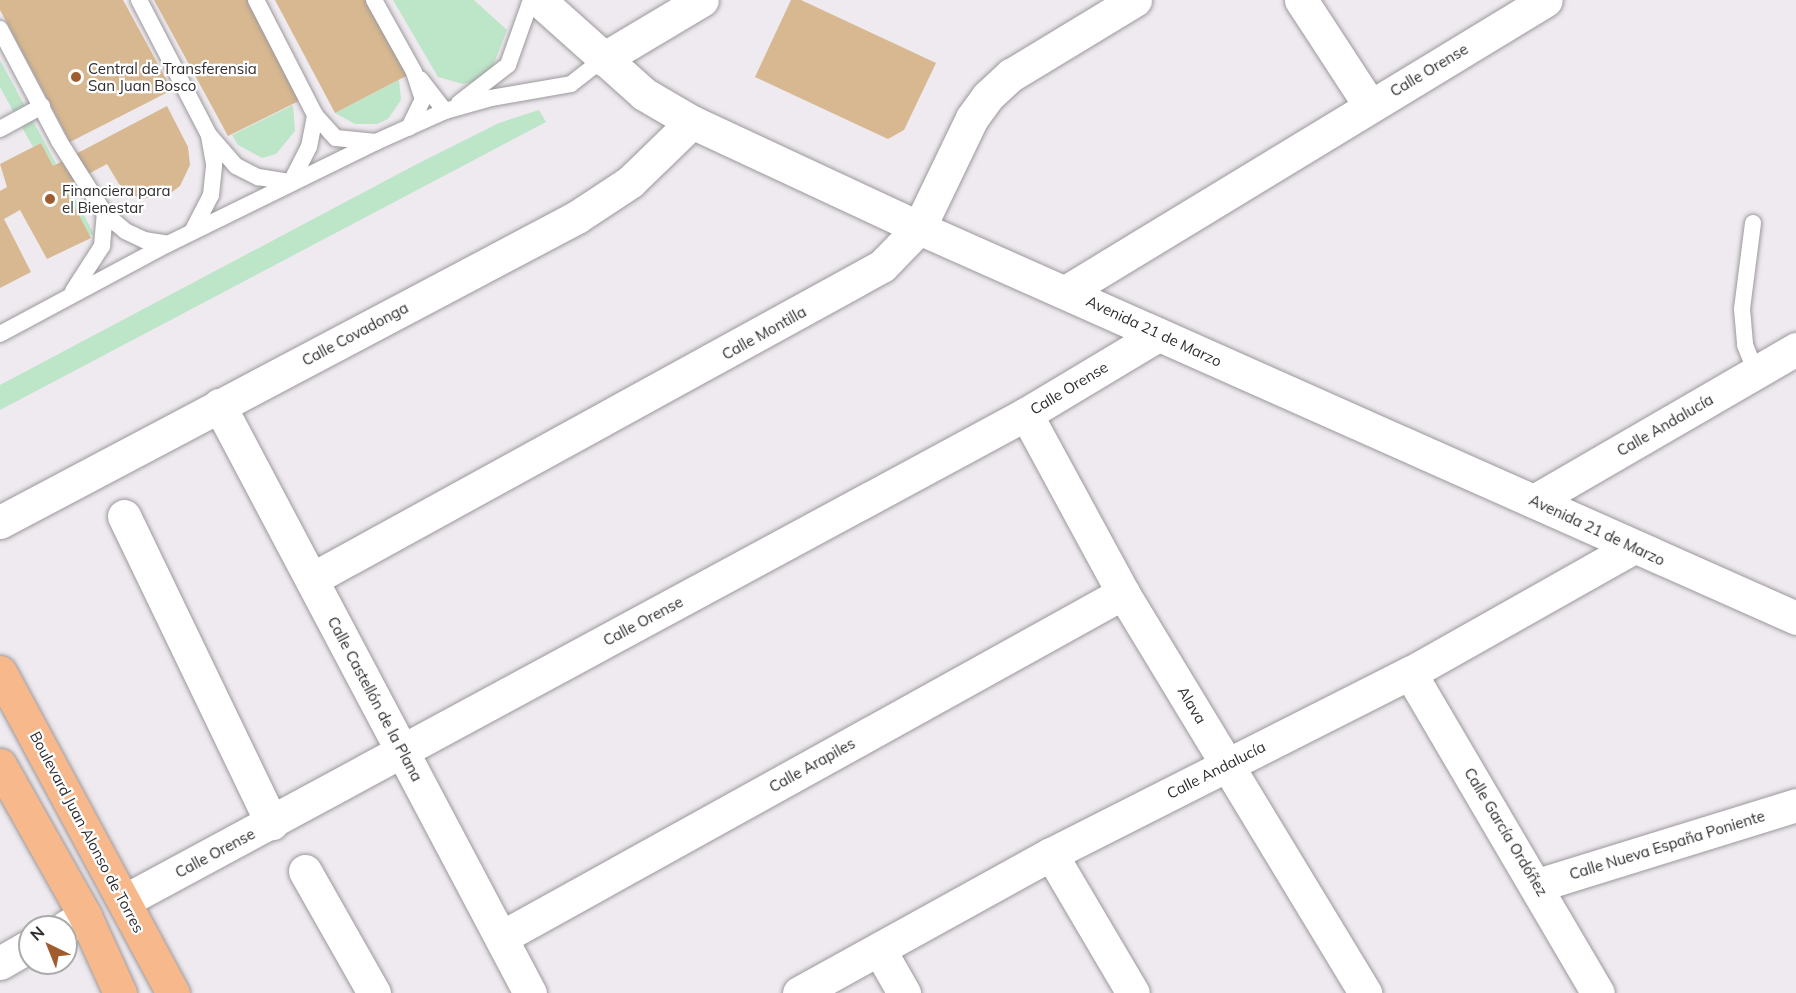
<!DOCTYPE html>
<html>
<head>
<meta charset="utf-8">
<style>
	body { margin:0 }
	#map { position:relative; width:1796px; height:993px; overflow:hidden; background:#eeeaef; font-family:Mulish,sans-serif }
	div>[style] { position:absolute }
	.green>* { inset:0; background:#bde5c8 }
	.building>* { inset:0; background:#d7b890 }
	.roads { filter:drop-shadow(0 0 2px #9c989c) drop-shadow(0 0 2px #9c989c) }
	.service>* { height:16px; margin:-8px; padding:0 8px; transform-origin:8px; border-radius:8px; background:#fff }
	.minor>* { height:33px; margin:-16.5px; padding:0 16.5px; transform-origin:16.5px; border-radius:16.5px; background:#fff }
	.tertiary>* { height:33px; margin:-16.5px; padding:0 16.5px; transform-origin:16.5px; border-radius:16.5px; background:#fff }
	.primary>* { height:33px; margin:-16.5px; padding:0 16.5px; transform-origin:16.5px; border-radius:16.5px; background:#f7b98c }
	.dots>* { width:16px; height:16px; translate:-50% -50%; box-sizing:border-box; border:3px solid #fff; border-radius:50% }
	span { translate:-50% -50%; white-space:nowrap; text-align:center; line-height:1.15; -webkit-text-stroke:4.5px #fff; paint-order:stroke }
	.poi-label { font-size:15px; color:#2f2d2f }
	.left { translate:0 -50%; text-align:left }
	.street-label { font-size:15px; color:#2f2d2f }
	.north { position:absolute; left:18px; top:915px; width:60px; height:60px; box-sizing:border-box; background:#fff; border:2px solid #acabac; border-radius:50%; rotate:317deg; font-size:16px; font-weight:700; line-height:24px; text-align:center; color:#2f2d2f }
	.north::after { content:''; display:block; margin:auto; width:21px; height:27px; background:#a05b2f; clip-path:polygon(50% 0,100% 100%,50% 72%,0 100%) }
</style>
</head>
<body>
<div id="map">
	<div class="green">
		<i style="clip-path:polygon(393px 0,474px 0,507px 30px,491px 71px,477px 81px,463px 84px,438px 77px)"></i>
		<i style="clip-path:polygon(0 60px,94px 234px,89px 235px,41px 143px,33px 147px,14px 113px,0 87px)"></i>
		<i style="clip-path:polygon(399px 80px,401px 100px,388px 119px,377px 124px,355px 124px,335px 113px)"></i>
		<i style="clip-path:polygon(293px 105px,295px 131px,276px 154px,262px 158px,238px 145px,232px 135px)"></i>
		<i style="clip-path:polygon(539px 110px,546px 122px,0 410px,0 385px,417px 164px,499px 123px)"></i>
	</div>
	<div class="building">
		<i style="clip-path:polygon(0 0,123px 0,172px 90px,70px 142px,0 10px)"></i>
		<i style="clip-path:polygon(154px 0,249px 0,303px 99px,228px 136px)"></i>
		<i style="clip-path:polygon(275px 0,369px 0,410px 74px,335px 113px)"></i>
		<i style="clip-path:polygon(791px 0,801px 0,936px 63px,904px 130px,888px 139px,755px 77px)"></i>
		<i style="clip-path:polygon(167px 106px,188px 147px,190px 165px,180px 186px,168px 195px,140px 199px,119px 184px,107px 164px,64px 187px,91px 238px,47px 259px,20px 210px,4px 219px,31px 272px,0 288px,0 191px,7px 187px,0 164px,41px 143px,53px 166px)"></i>
	</div>
	<div class="roads">
		<div class="service">
			<i style="left:139px;top:0;width:152px;rotate:62.6deg"></i>
			<i style="left:209px;top:135px;width:41px;rotate:48.9deg"></i>
			<i style="left:236px;top:166px;width:25px;rotate:27deg"></i>
			<i style="left:258px;top:177px;width:33px;rotate:9deg"></i>
			<i style="left:291px;top:182px;width:39px;rotate:-63deg"></i>
			<i style="left:309px;top:147px;width:33px;rotate:-79deg"></i>
			<i style="left:256px;top:0;width:129px;rotate:62.8deg"></i>
			<i style="left:315px;top:115px;width:31px;rotate:48deg"></i>
			<i style="left:336px;top:138px;width:40px;rotate:5.7deg"></i>
			<i style="left:374px;top:0;width:82px;rotate:60.9deg"></i>
			<i style="left:414px;top:72px;width:28px;rotate:72deg"></i>
			<i style="left:423px;top:99px;width:32px;rotate:116deg"></i>
			<i style="left:0;top:29px;width:127px;rotate:62.2deg"></i>
			<i style="left:59px;top:141px;width:86px;rotate:57.8deg"></i>
			<i style="left:105px;top:214px;width:26px;rotate:40deg"></i>
			<i style="left:125px;top:231px;width:21px;rotate:25deg"></i>
			<i style="left:144px;top:240px;width:24px;rotate:9deg"></i>
			<i style="left:420px;top:79px;width:41px;rotate:52deg"></i>
			<i style="left:459px;top:103px;width:62px;rotate:-37.8deg"></i>
			<i style="left:508px;top:65px;width:69px;rotate:-70.5deg"></i>
			<i style="left:0;top:129px;width:48px;rotate:-28.7deg"></i>
			<i style="left:1753px;top:223px;width:87px;rotate:97.3deg"></i>
			<i style="left:1742px;top:309px;width:36px;rotate:85deg"></i>
			<i style="left:1745px;top:345px;width:29px;rotate:68deg"></i>
			<i style="left:192px;top:232px;width:42px;rotate:-62.8deg"></i>
			<i style="left:211px;top:195px;width:31px;rotate:-84deg"></i>
			<i style="left:214px;top:164px;width:28px;rotate:-100deg"></i>
			<i style="left:73px;top:291px;width:54px;rotate:-57.2deg"></i>
			<i style="left:102px;top:246px;width:32px;rotate:-85deg"></i>
			<i style="left:0;top:334px;width:191px;rotate:-28.2deg"></i>
			<i style="left:168px;top:244px;width:232px;rotate:-26.1deg"></i>
			<i style="left:376px;top:142px;width:76px;rotate:-24.2deg"></i>
			<i style="left:445px;top:111px;width:48px;rotate:-15.8deg"></i>
			<i style="left:491px;top:98px;width:81px;rotate:-9.9deg"></i>
			<i style="left:571px;top:84px;width:41px;rotate:-38deg"></i>
		</div>
		<div class="minor">
			<i style="left:1301px;top:0;width:126px;rotate:56.9deg"></i>
			<i style="left:603px;top:59px;width:115px;rotate:-30.8deg"></i>
			<i style="left:1067px;top:291px;width:560px;rotate:-31.28deg"></i>
			<i style="left:219px;top:405px;width:665px;rotate:62.13deg"></i>
			<i style="left:1026px;top:414px;width:204px;rotate:61.5deg"></i>
			<i style="left:1123px;top:593px;width:468px;rotate:58.8deg"></i>
			<i style="left:1534px;top:501px;width:303px;rotate:-30.1deg"></i>
			<i style="left:124px;top:516px;width:341px;rotate:64.3deg"></i>
			<i style="left:0;top:522px;width:653px;rotate:-27.86deg"></i>
			<i style="left:577px;top:217px;width:64px;rotate:-33.4deg"></i>
			<i style="left:630px;top:182px;width:86px;rotate:-44.1deg"></i>
			<i style="left:312px;top:579px;width:650px;rotate:-28.77deg"></i>
			<i style="left:882px;top:266px;width:53px;rotate:-45.8deg"></i>
			<i style="left:919px;top:228px;width:122px;rotate:-64.3deg"></i>
			<i style="left:972px;top:118px;width:26px;rotate:-54deg"></i>
			<i style="left:987px;top:97px;width:33px;rotate:-43deg"></i>
			<i style="left:1011px;top:75px;width:145px;rotate:-31.2deg"></i>
			<i style="left:1410px;top:673px;width:371px;rotate:59.6deg"></i>
			<i style="left:1051px;top:854px;width:161px;rotate:59.5deg"></i>
			<i style="left:305px;top:871px;width:140px;rotate:60.5deg"></i>
			<i style="left:1538px;top:885px;width:270px;rotate:-17.2deg"></i>
			<i style="left:124px;top:901px;width:1025px;rotate:-28.37deg"></i>
			<i style="left:1026px;top:414px;width:154px;rotate:-30.9deg"></i>
			<i style="left:66px;top:927px;width:22px;rotate:-30deg"></i>
			<i style="left:502px;top:937px;width:710px;rotate:-28.98deg"></i>
			<i style="left:879px;top:949px;width:51px;rotate:60.4deg"></i>
			<i style="left:0;top:963px;width:34px;rotate:-30deg"></i>
			<i style="left:799px;top:993px;width:288px;rotate:-28.9deg"></i>
			<i style="left:1051px;top:854px;width:402px;rotate:-26.8deg"></i>
			<i style="left:1410px;top:673px;width:257px;rotate:-29.4deg"></i>
		</div>
		<div class="tertiary">
			<i style="left:539px;top:0;width:141px;rotate:41.8deg"></i>
			<i style="left:644px;top:94px;width:56px;rotate:30.3deg"></i>
			<i style="left:692px;top:122px;width:251px;rotate:25deg"></i>
			<i style="left:919px;top:228px;width:960px;rotate:23.97deg"></i>
		</div>
		<div class="primary">
			<i style="left:0;top:672px;width:365px;rotate:61.7deg"></i>
			<i style="left:0;top:765px;width:173px;rotate:60.6deg"></i>
			<i style="left:85px;top:916px;width:85px;rotate:65.6deg"></i>
		</div>
	</div>
	<div class="dots">
		<i style="left:76px;top:77px;background:#a05b2f"></i>
		<i style="left:50px;top:199px;background:#a05b2f"></i>
	</div>
	<div class="poi-label">
		<span class="left" style="left:88px;top:77px">Central de Transferensia<br>San Juan Bosco</span>
		<span class="left" style="left:62px;top:199px">Financiera para<br>el Bienestar</span>
	</div>
	<div class="street-label">
		<span style="left:1429px;top:70px;rotate:-31deg">Calle Orense</span>
		<span style="left:1154px;top:331px;rotate:25deg">Avenida 21 de Marzo</span>
		<span style="left:764px;top:333px;rotate:-29deg">Calle Montilla</span>
		<span style="left:355px;top:334px;rotate:-28deg">Calle Covadonga</span>
		<span style="left:1069px;top:388px;rotate:-31deg">Calle Orense</span>
		<span style="left:1665px;top:425px;rotate:-30deg">Calle Andalucía</span>
		<span style="left:1597px;top:530px;rotate:25deg">Avenida 21 de Marzo</span>
		<span style="left:643px;top:621px;rotate:-28deg">Calle Orense</span>
		<span style="left:375px;top:699px;rotate:62deg">Calle Castellón de la Plana</span>
		<span style="left:1192px;top:705px;rotate:59deg">Alava</span>
		<span style="left:812px;top:765px;rotate:-29deg">Calle Arapiles</span>
		<span style="left:1216px;top:770px;rotate:-27deg">Calle Andalucía</span>
		<span style="left:87px;top:832px;rotate:62deg">Boulevard Juan Alonso de Torres</span>
		<span style="left:1506px;top:832px;rotate:59deg">Calle García Ordóñez</span>
		<span style="left:1667px;top:845px;rotate:-17deg">Calle Nueva España Poniente</span>
		<span style="left:215px;top:853px;rotate:-28deg">Calle Orense</span>
	</div>
	<div class="north">N</div>
</div>
</body>
</html>
